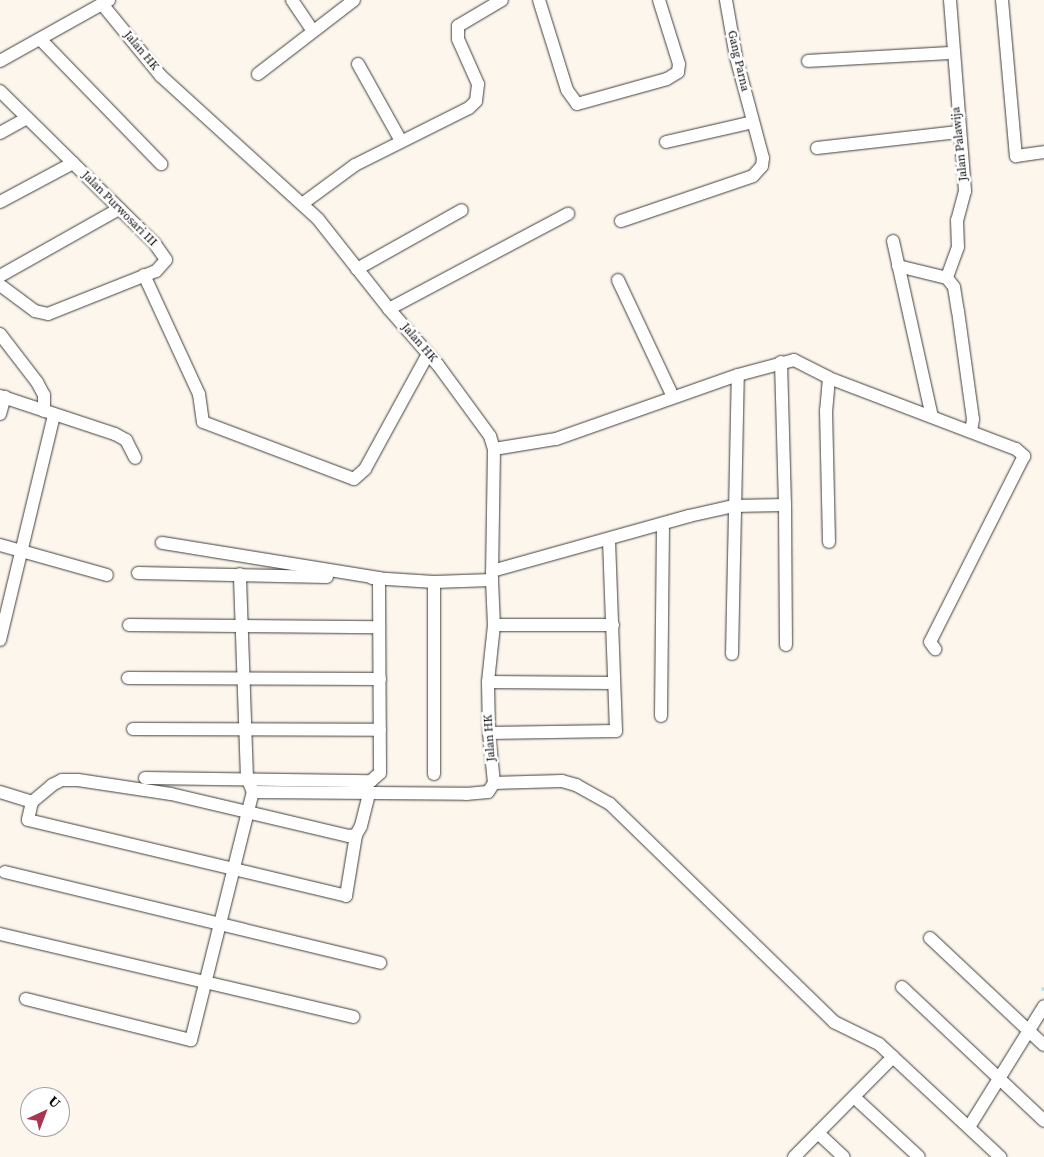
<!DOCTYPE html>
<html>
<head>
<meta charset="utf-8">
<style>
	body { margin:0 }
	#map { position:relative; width:1044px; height:1157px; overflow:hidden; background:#fdf6ec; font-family:"Source Serif 4",serif }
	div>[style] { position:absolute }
	.stream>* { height:4px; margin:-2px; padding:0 2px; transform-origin:2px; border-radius:2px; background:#b6e6ef }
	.roads { filter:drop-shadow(0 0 1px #3e3e3e) drop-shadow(0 0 1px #3e3e3e) }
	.street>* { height:12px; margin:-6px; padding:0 6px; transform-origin:6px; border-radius:6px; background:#fff }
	span { translate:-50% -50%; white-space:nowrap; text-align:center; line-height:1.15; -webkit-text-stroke:5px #fff; paint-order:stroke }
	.street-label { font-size:12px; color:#0b0b0b }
	.north { position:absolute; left:20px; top:1087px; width:50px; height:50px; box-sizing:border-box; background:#fff; border:1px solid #9d9d9d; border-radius:50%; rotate:43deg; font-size:14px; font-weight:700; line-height:20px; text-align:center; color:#0b0b0b }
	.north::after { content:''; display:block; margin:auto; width:18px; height:22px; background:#ab3453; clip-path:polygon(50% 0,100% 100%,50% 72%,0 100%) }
</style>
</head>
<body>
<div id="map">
	<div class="stream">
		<i style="left:1043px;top:989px;width:1px"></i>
	</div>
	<div class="roads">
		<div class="street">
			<i style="left:292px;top:0;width:36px;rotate:56deg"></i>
			<i style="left:539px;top:0;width:94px;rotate:72.7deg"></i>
			<i style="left:567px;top:90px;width:17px;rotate:54deg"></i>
			<i style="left:577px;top:104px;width:93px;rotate:-15.5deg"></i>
			<i style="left:667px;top:79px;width:13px;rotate:-32deg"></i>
			<i style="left:678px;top:72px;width:8px;rotate:-83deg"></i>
			<i style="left:679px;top:64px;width:67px;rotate:-107.4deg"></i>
			<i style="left:950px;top:0;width:192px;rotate:85.5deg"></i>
			<i style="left:965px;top:191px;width:30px;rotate:105deg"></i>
			<i style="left:957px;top:220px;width:27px;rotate:88deg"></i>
			<i style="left:958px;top:247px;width:33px;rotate:110deg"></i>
			<i style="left:947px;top:278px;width:11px;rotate:52deg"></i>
			<i style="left:954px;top:287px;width:24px;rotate:81deg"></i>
			<i style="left:958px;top:311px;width:109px;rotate:82.1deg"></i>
			<i style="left:973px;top:419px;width:13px;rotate:99deg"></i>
			<i style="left:1002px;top:0;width:157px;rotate:84.9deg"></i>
			<i style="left:1016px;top:156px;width:28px;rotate:-8deg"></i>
			<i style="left:102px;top:4px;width:93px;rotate:50.7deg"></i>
			<i style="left:161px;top:76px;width:212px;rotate:42.3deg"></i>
			<i style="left:318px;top:219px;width:115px;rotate:51.7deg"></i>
			<i style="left:389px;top:309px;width:74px;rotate:48.8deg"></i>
			<i style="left:438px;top:365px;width:88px;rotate:53.8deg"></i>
			<i style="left:490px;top:436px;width:14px;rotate:73deg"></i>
			<i style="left:494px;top:449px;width:131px;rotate:90.9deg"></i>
			<i style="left:492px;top:580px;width:45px;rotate:87.5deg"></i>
			<i style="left:494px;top:625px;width:57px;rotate:96deg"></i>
			<i style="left:488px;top:682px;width:51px;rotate:88.9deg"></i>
			<i style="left:489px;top:733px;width:50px;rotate:84.3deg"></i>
			<i style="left:41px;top:40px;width:173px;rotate:45.9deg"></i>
			<i style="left:0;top:61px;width:125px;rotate:-29.2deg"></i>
			<i style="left:808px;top:61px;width:145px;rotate:-3.2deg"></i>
			<i style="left:358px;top:64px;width:88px;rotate:60.8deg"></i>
			<i style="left:258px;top:74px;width:121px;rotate:-37.6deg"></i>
			<i style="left:0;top:91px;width:218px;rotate:44.6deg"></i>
			<i style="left:155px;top:244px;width:19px;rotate:55deg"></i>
			<i style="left:166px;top:260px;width:15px;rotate:132deg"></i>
			<i style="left:156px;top:271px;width:116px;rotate:158.3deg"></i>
			<i style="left:48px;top:314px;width:13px;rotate:-167deg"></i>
			<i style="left:35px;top:311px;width:44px;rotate:-143.4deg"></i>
			<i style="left:0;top:133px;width:31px;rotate:-29deg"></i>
			<i style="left:666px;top:142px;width:89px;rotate:-12.9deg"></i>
			<i style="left:817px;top:148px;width:142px;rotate:-6.5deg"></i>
			<i style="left:0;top:202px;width:83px;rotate:-28.1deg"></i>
			<i style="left:302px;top:204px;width:66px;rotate:-36.3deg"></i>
			<i style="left:355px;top:165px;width:127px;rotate:-26.6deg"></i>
			<i style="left:469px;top:108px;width:10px;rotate:-45deg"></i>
			<i style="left:476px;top:101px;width:17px;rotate:-83deg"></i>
			<i style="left:478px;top:84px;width:49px;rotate:-114deg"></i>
			<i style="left:458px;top:39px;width:13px;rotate:-90deg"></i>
			<i style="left:458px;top:26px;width:51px;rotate:-30.6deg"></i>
			<i style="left:621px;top:221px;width:139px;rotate:-18.8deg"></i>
			<i style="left:753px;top:176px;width:13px;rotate:-48deg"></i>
			<i style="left:762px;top:166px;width:8px;rotate:-83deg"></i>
			<i style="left:763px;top:158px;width:105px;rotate:-105deg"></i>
			<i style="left:736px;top:57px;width:58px;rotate:-100deg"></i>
			<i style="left:893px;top:241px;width:180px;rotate:77.5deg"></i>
			<i style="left:898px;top:266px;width:50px;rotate:13.8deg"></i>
			<i style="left:357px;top:269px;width:120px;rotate:-29.3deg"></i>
			<i style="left:144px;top:275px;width:131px;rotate:65.2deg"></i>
			<i style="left:199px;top:394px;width:28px;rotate:82deg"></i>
			<i style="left:203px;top:422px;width:161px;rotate:20.7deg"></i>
			<i style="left:354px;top:479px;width:15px;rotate:-42deg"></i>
			<i style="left:365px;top:469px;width:131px;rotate:-61.3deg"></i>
			<i style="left:0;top:276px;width:137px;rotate:-29.4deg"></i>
			<i style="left:618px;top:280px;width:129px;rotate:64.8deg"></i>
			<i style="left:389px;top:309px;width:203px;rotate:-28deg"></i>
			<i style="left:0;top:334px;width:61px;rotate:52.4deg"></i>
			<i style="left:37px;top:382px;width:15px;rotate:62deg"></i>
			<i style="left:44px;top:395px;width:16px;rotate:90deg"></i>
			<i style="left:781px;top:362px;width:143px;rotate:88.4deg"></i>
			<i style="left:829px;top:378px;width:200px;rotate:20.8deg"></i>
			<i style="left:1016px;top:449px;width:11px;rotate:41deg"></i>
			<i style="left:1024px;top:456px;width:208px;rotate:116.8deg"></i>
			<i style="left:930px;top:642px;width:9px;rotate:54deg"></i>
			<i style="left:0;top:396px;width:121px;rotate:18.3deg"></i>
			<i style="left:115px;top:434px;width:13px;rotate:29deg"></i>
			<i style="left:126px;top:440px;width:20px;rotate:63deg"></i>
			<i style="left:0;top:414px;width:18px;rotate:-74deg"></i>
			<i style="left:494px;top:449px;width:63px;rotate:-9.2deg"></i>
			<i style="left:556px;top:439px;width:193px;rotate:-19.4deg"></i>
			<i style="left:738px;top:375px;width:58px;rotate:-15deg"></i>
			<i style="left:794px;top:360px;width:39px;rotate:27deg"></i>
			<i style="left:829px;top:378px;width:32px;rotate:95deg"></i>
			<i style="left:826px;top:410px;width:132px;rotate:88.7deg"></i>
			<i style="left:0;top:545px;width:111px;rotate:15.7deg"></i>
			<i style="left:492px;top:571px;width:205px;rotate:-15.6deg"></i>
			<i style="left:689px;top:516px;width:45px;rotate:-12.8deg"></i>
			<i style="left:733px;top:506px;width:52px;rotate:-1.1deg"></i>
			<i style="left:785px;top:505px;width:140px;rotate:89.6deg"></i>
			<i style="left:138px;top:573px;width:189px;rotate:1.2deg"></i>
			<i style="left:372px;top:578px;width:62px;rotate:3.7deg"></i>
			<i style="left:434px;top:582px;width:58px;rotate:-2deg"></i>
			<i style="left:434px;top:582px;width:192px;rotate:90deg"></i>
			<i style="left:129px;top:625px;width:250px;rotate:0.5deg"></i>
			<i style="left:494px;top:625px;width:119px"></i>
			<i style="left:0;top:640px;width:231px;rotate:-76.5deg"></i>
			<i style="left:732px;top:654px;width:279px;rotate:-88.8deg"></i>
			<i style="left:128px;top:678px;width:252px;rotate:0.2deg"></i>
			<i style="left:488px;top:682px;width:125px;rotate:0.5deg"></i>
			<i style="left:661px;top:716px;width:192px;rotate:-89.4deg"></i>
			<i style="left:133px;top:729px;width:247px;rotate:0.2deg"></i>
			<i style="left:489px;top:733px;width:127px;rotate:-0.9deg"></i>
			<i style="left:616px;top:731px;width:192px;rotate:-92.1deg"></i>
			<i style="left:145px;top:778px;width:226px;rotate:0.8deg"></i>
			<i style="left:371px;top:781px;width:12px;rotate:-42deg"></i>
			<i style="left:380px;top:773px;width:195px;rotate:-90.3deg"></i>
			<i style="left:379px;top:578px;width:220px;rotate:-170.8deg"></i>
			<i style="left:0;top:792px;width:34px;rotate:17deg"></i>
			<i style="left:32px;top:802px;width:26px;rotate:-40deg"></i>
			<i style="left:52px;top:785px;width:11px;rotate:-27deg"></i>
			<i style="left:62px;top:780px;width:16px"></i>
			<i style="left:78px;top:780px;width:94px;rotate:8.6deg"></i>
			<i style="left:171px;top:794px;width:183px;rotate:13.3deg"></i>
			<i style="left:349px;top:836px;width:7px;rotate:-8deg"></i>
			<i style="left:356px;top:835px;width:10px;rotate:-61deg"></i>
			<i style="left:361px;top:826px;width:34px;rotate:-76deg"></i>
			<i style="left:253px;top:792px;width:213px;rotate:0.5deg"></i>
			<i style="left:466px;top:794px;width:22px;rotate:-5deg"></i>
			<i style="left:488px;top:792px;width:11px;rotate:-56deg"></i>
			<i style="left:494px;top:783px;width:68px;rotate:-1.7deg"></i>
			<i style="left:562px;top:781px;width:15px;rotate:16deg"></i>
			<i style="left:576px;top:785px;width:39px;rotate:29deg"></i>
			<i style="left:610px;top:804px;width:313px;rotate:44.2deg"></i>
			<i style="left:834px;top:1022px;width:50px;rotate:26.1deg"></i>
			<i style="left:879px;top:1044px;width:166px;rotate:43deg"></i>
			<i style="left:32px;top:802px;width:18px;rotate:103deg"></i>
			<i style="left:28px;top:820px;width:327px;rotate:13.4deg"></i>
			<i style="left:346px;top:896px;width:62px;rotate:-80.7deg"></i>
			<i style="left:5px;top:872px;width:386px;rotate:13.6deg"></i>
			<i style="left:0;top:934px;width:363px;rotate:13.2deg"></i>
			<i style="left:930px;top:938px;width:156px;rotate:43.2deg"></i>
			<i style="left:902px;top:987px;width:195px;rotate:43.3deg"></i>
			<i style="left:26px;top:999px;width:170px;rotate:14deg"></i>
			<i style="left:191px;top:1040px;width:256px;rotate:-76deg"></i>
			<i style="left:253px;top:792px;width:15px;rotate:-113deg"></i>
			<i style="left:247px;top:778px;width:204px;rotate:-92deg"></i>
			<i style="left:854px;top:1097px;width:88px;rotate:42.7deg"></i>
			<i style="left:969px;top:1127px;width:142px;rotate:-58.2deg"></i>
			<i style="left:818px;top:1133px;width:35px;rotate:43deg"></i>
			<i style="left:794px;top:1157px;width:141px;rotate:-45.3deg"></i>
		</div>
	</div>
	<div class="street-label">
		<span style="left:141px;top:51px;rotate:50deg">Jalan HK</span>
		<span style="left:738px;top:61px;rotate:77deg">Gang Parna</span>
		<span style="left:960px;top:144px;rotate:-96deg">Jalan Palawija</span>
		<span style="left:119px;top:209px;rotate:45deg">Jalan Purwosari III</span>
		<span style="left:419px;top:343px;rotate:49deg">Jalan HK</span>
		<span style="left:490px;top:738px;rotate:-94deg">Jalan HK</span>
	</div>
	<div class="north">U</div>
</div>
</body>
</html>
